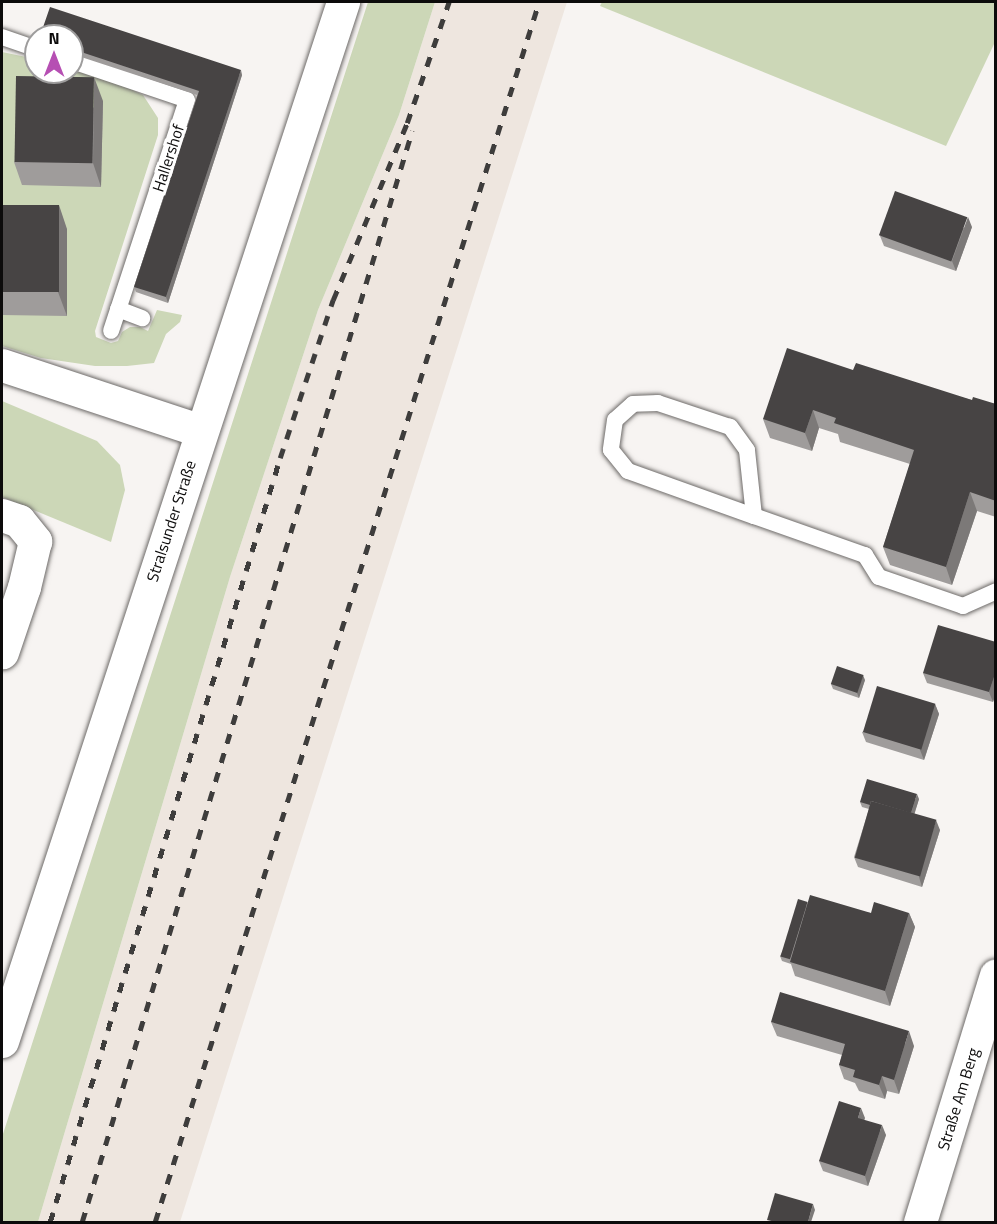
<!DOCTYPE html>
<html>
<head>
<meta charset="utf-8">
<style>
	body { margin:0 }
	#map { position:relative; width:997px; height:1224px; overflow:hidden; background:#f7f4f2; font-family:"Titillium Web",sans-serif }
	div>[style] { position:absolute }
	.built>* { inset:0; background:#eee6df }
	.green>* { inset:0; background:#ccd7b7 }
	.roads { filter:drop-shadow(0 0 2px #6d6a68) drop-shadow(0 0 2px #6d6a68) }
	.lane>* { height:16px; margin:-8px; padding:0 8px; transform-origin:8px; border-radius:8px; background:#fff }
	.street>* { height:33px; margin:-16.5px; padding:0 16.5px; transform-origin:16.5px; border-radius:16.5px; background:#fff }
	.secondary>* { height:33px; margin:-16.5px; padding:0 16.5px; transform-origin:16.5px; border-radius:16.5px; background:#fff }
	.rail>* { height:4.5px; margin-top:-2.25px; transform-origin:0; background:repeating-linear-gradient(90deg,#3e3d3c 0 10px,transparent 0 20px) }
	.wall>* { inset:0; background:#9f9c9b }
	.shaded-wall>* { inset:0; background:#7c7978 }
	.building>* { inset:0; background:#474444; transform-origin:0 0 }
	span { translate:-50% -50%; white-space:nowrap; text-align:center; line-height:1.15; -webkit-text-stroke:6px #fff; paint-order:stroke }
	.street-label { font-size:16px; color:#0c0b0b }
	.frame { position:absolute; inset:0; border:3px solid #0c0b0b; pointer-events:none }
	.north { position:absolute; left:24px; top:24px; width:60px; height:60px; box-sizing:border-box; background:#fff; border:2px solid #9e9d9d; border-radius:50%; rotate:0deg; font-size:16px; font-weight:700; line-height:24px; text-align:center; color:#0c0b0b }
	.north::after { content:''; display:block; margin:auto; width:21px; height:27px; background:#b64fb3; clip-path:polygon(50% 0,100% 100%,50% 72%,0 100%) }
</style>
</head>
<body>
<div id="map">
	<div class="built">
		<i style="clip-path:polygon(435px 2px,567px 2px,180px 1222px,38px 1222px,230px 577px,318px 310px,399px 115px)"></i>
	</div>
	<div class="green">
		<i style="clip-path:polygon(368px 2px,435px 2px,399px 115px,318px 310px,230px 577px,38px 1222px,2px 1222px,2px 1137px)"></i>
		<i style="clip-path:polygon(602px 2px,995px 2px,995px 42px,946px 146px,600px 6px)"></i>
		<i style="clip-path:polygon(2px 52px,36px 59px,36px 72px,72px 70px,122px 85px,143px 95px,158px 118px,158px 135px,95px 331px,96px 337px,111px 343px,118px 341px,122px 332px,130px 327px,140px 327px,148px 331px,157px 310px,182px 315px,180px 322px,166px 334px,154px 363px,127px 366px,95px 366px,41px 358px,2px 346px)"></i>
		<i style="clip-path:polygon(2px 401px,97px 441px,120px 465px,125px 490px,111px 542px,2px 497px)"></i>
	</div>
	<div class="roads">
		<div class="lane">
			<i style="left:2px;top:37px;width:36px;rotate:19deg"></i>
			<i style="left:72px;top:61px;width:121px;rotate:18.7deg"></i>
			<i style="left:187px;top:100px;width:243px;rotate:108.2deg"></i>
			<i style="left:118px;top:309px;width:26px;rotate:21deg"></i>
			<i style="left:754px;top:516px;width:66px;rotate:-96.1deg"></i>
			<i style="left:747px;top:450px;width:29px;rotate:-126deg"></i>
			<i style="left:730px;top:427px;width:76px;rotate:-161.6deg"></i>
			<i style="left:658px;top:403px;width:25px;rotate:178deg"></i>
			<i style="left:633px;top:404px;width:24px;rotate:138deg"></i>
			<i style="left:615px;top:420px;width:30px;rotate:98deg"></i>
			<i style="left:611px;top:450px;width:27px;rotate:51deg"></i>
			<i style="left:628px;top:471px;width:134px;rotate:19.7deg"></i>
			<i style="left:754px;top:516px;width:118px;rotate:19.4deg"></i>
			<i style="left:865px;top:555px;width:26px;rotate:58deg"></i>
			<i style="left:879px;top:577px;width:89px;rotate:19deg"></i>
			<i style="left:963px;top:606px;width:36px;rotate:-24deg"></i>
		</div>
		<div class="street">
			<i style="left:2px;top:365px;width:210px;rotate:18.3deg"></i>
			<i style="left:2px;top:515px;width:18px;rotate:19deg"></i>
			<i style="left:19px;top:521px;width:26px;rotate:51deg"></i>
			<i style="left:35px;top:541px;width:47px;rotate:103.4deg"></i>
			<i style="left:24px;top:587px;width:69px;rotate:108.7deg"></i>
			<i style="left:920px;top:1222px;width:258px;rotate:-72.9deg"></i>
		</div>
		<div class="secondary">
			<i style="left:2px;top:1041px;width:1094px;rotate:-71.83deg"></i>
		</div>
	</div>
	<div class="rail">
		<i style="left:50px;top:1222px;width:798px;rotate:-73.25deg"></i>
		<i style="left:280px;top:458px;width:167px;rotate:-71.5deg"></i>
		<i style="left:333px;top:300px;width:192px;rotate:-67.3deg"></i>
		<i style="left:407px;top:123px;width:128px;rotate:-70.9deg"></i>
		<i style="left:82px;top:1222px;width:1140px;rotate:-73.17deg"></i>
		<i style="left:155px;top:1222px;width:1279px;rotate:-72.53deg"></i>
	</div>
	<div class="wall">
		<i style="clip-path:polygon(72px 36px,242px 75px,168px 303px,136px 292px,134px 287px,197px 95px,72px 54px)"></i>
		<i style="clip-path:polygon(103px 101px,101px 187px,22px 185px,14px 162px)"></i>
		<i style="clip-path:polygon(2px 205px,67px 229px,67px 316px,2px 315px)"></i>
		<i style="clip-path:polygon(972px 227px,956px 271px,884px 246px,880px 236px)"></i>
		<i style="clip-path:polygon(853px 370px,972px 400px,996px 404px,996px 517px,977px 511px,952px 585px,890px 565px,883px 547px,910px 464px,840px 442px,838px 434px,819px 428px,812px 451px,770px 438px,763px 419px)"></i>
		<i style="clip-path:polygon(996px 642px,996px 693px,993px 702px,927px 683px,923px 673px)"></i>
		<i style="clip-path:polygon(865px 680px,859px 698px,833px 689px,831px 684px)"></i>
		<i style="clip-path:polygon(935px 704px,939px 714px,924px 760px,866px 742px,862px 732px)"></i>
		<i style="clip-path:polygon(919px 799px,914px 814px,940px 830px,922px 887px,858px 867px,854px 857px,869px 809px,862px 807px,860px 802px)"></i>
		<i style="clip-path:polygon(808px 902px,871px 913px,909px 913px,915px 927px,890px 1006px,795px 976px,791px 964px,782px 961px,780px 956px)"></i>
		<i style="clip-path:polygon(771px 1022px,914px 1046px,899px 1094px,887px 1091px,885px 1099px,859px 1091px,855px 1083px,844px 1079px,839px 1065px,842px 1055px,777px 1036px)"></i>
		<i style="clip-path:polygon(865px 1118px,864px 1120px,886px 1135px,868px 1186px,823px 1171px,819px 1161px)"></i>
	</div>
	<div class="shaded-wall">
		<i style="clip-path:polygon(241px 70px,242px 75px,168px 303px,166px 297px)"></i>
		<i style="clip-path:polygon(94px 77px,103px 101px,101px 187px,93px 163px)"></i>
		<i style="clip-path:polygon(59px 205px,67px 229px,67px 316px,58px 292px)"></i>
		<i style="clip-path:polygon(968px 217px,972px 227px,956px 271px,952px 261px)"></i>
		<i style="clip-path:polygon(813px 410px,819px 428px,812px 451px,805px 433px)"></i>
		<i style="clip-path:polygon(970px 492px,977px 511px,952px 585px,946px 567px)"></i>
		<i style="clip-path:polygon(996px 671px,996px 693px,993px 702px,989px 692px)"></i>
		<i style="clip-path:polygon(863px 675px,865px 680px,859px 698px,857px 693px)"></i>
		<i style="clip-path:polygon(935px 704px,939px 714px,924px 760px,920px 750px)"></i>
		<i style="clip-path:polygon(917px 794px,919px 799px,912px 822px,910px 817px)"></i>
		<i style="clip-path:polygon(936px 820px,940px 830px,922px 887px,919px 877px)"></i>
		<i style="clip-path:polygon(909px 913px,915px 927px,890px 1006px,885px 991px)"></i>
		<i style="clip-path:polygon(909px 1031px,914px 1046px,899px 1094px,894px 1080px)"></i>
		<i style="clip-path:polygon(882px 1076px,887px 1091px,885px 1099px,879px 1085px)"></i>
		<i style="clip-path:polygon(861px 1108px,865px 1118px,861px 1128px,858px 1118px)"></i>
		<i style="clip-path:polygon(882px 1125px,886px 1135px,868px 1186px,865px 1176px)"></i>
		<i style="clip-path:polygon(813px 1204px,815px 1210px,811px 1222px,808px 1222px)"></i>
	</div>
	<div class="building">
		<i style="clip-path:polygon(50px 7px,241px 70px,166px 297px,134px 287px,199px 91px,72px 49px,72px 36px,40px 36px)"></i>
		<i style="left:16px;top:76px;width:78px;height:86px;rotate:1deg"></i>
		<i style="left:895px;top:191px;width:77px;height:47px;rotate:20deg"></i>
		<i style="left:2px;top:205px;width:57px;height:87px"></i>
		<i style="clip-path:polygon(787px 348px,853px 370px,856px 363px,972px 400px,973px 397px,996px 404px,996px 501px,970px 492px,946px 567px,883px 547px,914px 450px,834px 423px,836px 418px,813px 410px,805px 433px,763px 419px)"></i>
		<i style="clip-path:polygon(938px 625px,996px 642px,996px 671px,989px 692px,923px 673px)"></i>
		<i style="left:837px;top:666px;width:28px;height:19px;rotate:19deg"></i>
		<i style="left:877px;top:686px;width:61px;height:48px;rotate:17deg"></i>
		<i style="clip-path:polygon(867px 779px,917px 794px,911px 813px,871px 801px,870px 805px,860px 802px)"></i>
		<i style="left:871px;top:801px;width:68px;height:59px;rotate:16deg"></i>
		<i style="clip-path:polygon(810px 895px,871px 913px,874px 902px,909px 913px,885px 991px,790px 962px)"></i>
		<i style="left:798px;top:899px;width:10px;height:60px;rotate:17deg"></i>
		<i style="clip-path:polygon(780px 992px,909px 1031px,894px 1080px,882px 1076px,879px 1085px,853px 1077px,855px 1070px,839px 1065px,845px 1044px,771px 1022px)"></i>
		<i style="clip-path:polygon(839px 1101px,861px 1108px,858px 1118px,882px 1125px,865px 1176px,819px 1161px)"></i>
		<i style="clip-path:polygon(775px 1193px,813px 1204px,808px 1222px,776px 1222px,767px 1220px)"></i>
	</div>
	<div class="street-label">
		<span style="left:168px;top:158px;rotate:-72deg">Hallershof</span>
		<span style="left:171px;top:521px;rotate:-72deg">Stralsunder Straße</span>
		<span style="left:958px;top:1099px;rotate:-73deg">Straße Am Berg</span>
	</div>
	<div class="frame"></div>
	<div class="north">N</div>
</div>
</body>
</html>
